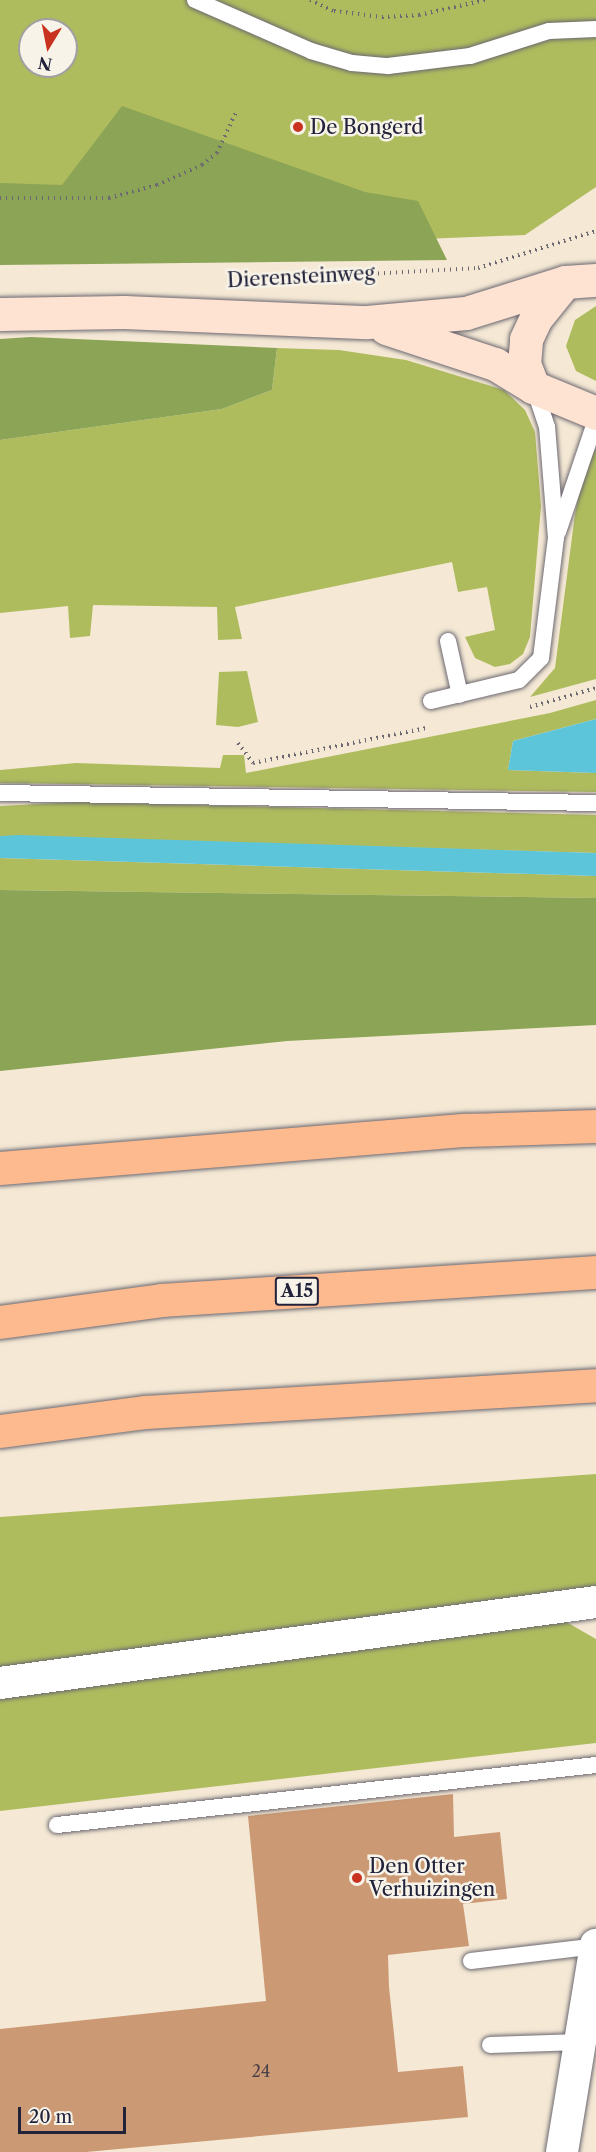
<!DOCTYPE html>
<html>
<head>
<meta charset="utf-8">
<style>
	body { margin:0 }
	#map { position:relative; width:596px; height:2152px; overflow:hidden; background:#f5e9d5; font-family:"Libre Caslon Text",serif }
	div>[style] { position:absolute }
	.green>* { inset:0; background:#afbc5e }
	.forest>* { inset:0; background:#8ba455 }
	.water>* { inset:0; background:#5dc5da }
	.building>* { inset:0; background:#cb9974 }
	.path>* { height:4px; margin-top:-2px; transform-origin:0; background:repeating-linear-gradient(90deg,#6c6871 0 1.5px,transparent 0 6px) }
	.roads { filter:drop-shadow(0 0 2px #6c6871) drop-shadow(0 0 2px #6c6871) }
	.lane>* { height:16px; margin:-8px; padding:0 8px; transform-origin:8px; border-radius:8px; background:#fff }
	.street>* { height:32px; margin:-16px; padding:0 16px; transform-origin:16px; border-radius:16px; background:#fff }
	.secondary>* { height:33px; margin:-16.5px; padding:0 16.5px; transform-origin:16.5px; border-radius:16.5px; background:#fee3d2 }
	.highway>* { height:33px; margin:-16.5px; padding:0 16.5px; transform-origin:16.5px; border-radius:16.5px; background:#fcba8e }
	.dots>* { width:16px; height:16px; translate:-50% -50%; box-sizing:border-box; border:3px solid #f7f3e8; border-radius:50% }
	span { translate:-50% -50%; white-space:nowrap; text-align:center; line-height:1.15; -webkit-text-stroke:5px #f7f3e8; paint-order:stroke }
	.number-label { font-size:16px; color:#4c4049 }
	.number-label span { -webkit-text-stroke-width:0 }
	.shield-label span { padding:2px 4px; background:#f7f3e8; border:2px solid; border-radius:4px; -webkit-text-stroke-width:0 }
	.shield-label { font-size:18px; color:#22223b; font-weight:700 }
	.poi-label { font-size:20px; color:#22223b }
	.left { translate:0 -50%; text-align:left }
	.street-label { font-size:20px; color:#22223b }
	.north { position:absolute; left:18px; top:18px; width:60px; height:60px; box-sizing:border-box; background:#f7f3e8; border:2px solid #a29fa3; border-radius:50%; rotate:190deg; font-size:16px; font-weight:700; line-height:24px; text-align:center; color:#22223b }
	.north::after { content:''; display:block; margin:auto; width:21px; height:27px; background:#c8321e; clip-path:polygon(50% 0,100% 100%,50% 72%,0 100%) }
	.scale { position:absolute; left:18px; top:2107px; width:108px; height:27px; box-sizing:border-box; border:3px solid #22223b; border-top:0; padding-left:8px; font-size:18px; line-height:21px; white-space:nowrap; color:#22223b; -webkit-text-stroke:4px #f7f3e8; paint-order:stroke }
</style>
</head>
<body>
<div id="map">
	<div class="green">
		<i style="clip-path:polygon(evenodd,0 0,596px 0,596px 187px,525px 235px,0 256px,0 0,30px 30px,66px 30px,66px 66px,30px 66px,30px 30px)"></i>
		<i style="clip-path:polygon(596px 306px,596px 381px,576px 371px,566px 346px,575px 320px)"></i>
		<i style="clip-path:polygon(277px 348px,339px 350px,406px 360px,504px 390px,525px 410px,535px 432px,541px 506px,530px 637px,523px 654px,510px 664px,495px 667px,475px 658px,465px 637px,495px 630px,487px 587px,458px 592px,452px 562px,235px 607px,242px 639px,218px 640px,217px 607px,93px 605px,90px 636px,70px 638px,68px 606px,0 613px,0 440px,222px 409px,272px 390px)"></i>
		<i style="clip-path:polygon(596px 448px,596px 679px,530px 697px,555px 668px,575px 514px,583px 473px)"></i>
		<i style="clip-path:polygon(247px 671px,258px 722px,238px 727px,216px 725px,219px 672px)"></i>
		<i style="clip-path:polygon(596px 700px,596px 719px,513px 741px,508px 770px,596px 773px,596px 792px,0 783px,0 770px,76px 763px,220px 768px,223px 755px,244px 755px,246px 773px,550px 713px)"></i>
		<i style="clip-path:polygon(77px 802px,596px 815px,596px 853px,0 836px,0 806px)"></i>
		<i style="clip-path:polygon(0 858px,596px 876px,596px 898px,0 890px)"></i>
		<i style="clip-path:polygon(596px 1474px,596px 1588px,0 1669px,0 1517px)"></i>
		<i style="clip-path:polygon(561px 1619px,596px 1639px,596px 1743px,0 1811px,0 1694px)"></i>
	</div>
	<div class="forest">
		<i style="clip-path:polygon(122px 106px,365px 192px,418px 201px,447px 260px,0 265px,0 183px,62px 185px)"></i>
		<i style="clip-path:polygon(31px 337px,277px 348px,272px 390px,222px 409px,0 440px,0 339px)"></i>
		<i style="clip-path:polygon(0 890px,596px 898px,596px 1025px,287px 1041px,0 1071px)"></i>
	</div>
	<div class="water">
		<i style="clip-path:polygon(596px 719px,596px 773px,508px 770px,513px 741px)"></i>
		<i style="clip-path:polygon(19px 835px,596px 853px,596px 876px,0 858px,0 836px)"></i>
	</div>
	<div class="building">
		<i style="clip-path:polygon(453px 1794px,454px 1837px,500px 1832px,507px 1899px,463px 1904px,469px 1946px,388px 1955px,389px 1987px,398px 2072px,463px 2066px,468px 2117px,86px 2152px,0 2152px,0 2029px,266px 2001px,248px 1816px)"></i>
	</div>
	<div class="path">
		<i style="left:310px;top:0;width:26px;rotate:25deg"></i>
		<i style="left:334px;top:11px;width:48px;rotate:7.1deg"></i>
		<i style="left:382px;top:17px;width:37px;rotate:-3deg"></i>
		<i style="left:419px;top:15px;width:68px;rotate:-12.8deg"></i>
		<i style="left:0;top:198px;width:109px"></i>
		<i style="left:109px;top:198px;width:50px;rotate:-15.2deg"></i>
		<i style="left:157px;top:185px;width:49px;rotate:-24deg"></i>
		<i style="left:202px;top:165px;width:19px;rotate:-39deg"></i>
		<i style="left:217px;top:153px;width:47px;rotate:-65.1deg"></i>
		<i style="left:258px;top:280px;width:220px;rotate:-3.1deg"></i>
		<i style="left:478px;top:268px;width:124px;rotate:-17.4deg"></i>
		<i style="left:530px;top:707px;width:69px;rotate:-16.1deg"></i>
		<i style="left:238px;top:743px;width:25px;rotate:53deg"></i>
		<i style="left:253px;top:763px;width:177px;rotate:-11.4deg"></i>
	</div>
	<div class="roads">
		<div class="lane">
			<i style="left:195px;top:0;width:127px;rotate:23.7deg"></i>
			<i style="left:311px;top:51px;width:43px;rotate:16.3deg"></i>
			<i style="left:352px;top:63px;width:36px;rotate:5deg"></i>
			<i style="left:388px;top:66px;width:83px;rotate:-7deg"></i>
			<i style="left:470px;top:56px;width:83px;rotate:-17.6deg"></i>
			<i style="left:549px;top:31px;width:47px;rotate:-2.4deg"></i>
			<i style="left:558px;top:532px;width:118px;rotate:-71.3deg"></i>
			<i style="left:448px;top:641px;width:55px;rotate:77.5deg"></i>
			<i style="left:431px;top:701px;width:90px;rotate:-13.4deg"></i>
			<i style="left:519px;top:680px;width:31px;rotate:-45deg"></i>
			<i style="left:541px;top:658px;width:121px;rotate:-82.9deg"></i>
			<i style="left:556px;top:538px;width:111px;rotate:-94.6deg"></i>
			<i style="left:547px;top:427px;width:41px;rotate:-108.4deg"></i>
			<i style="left:0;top:793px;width:596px;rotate:0.96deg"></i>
			<i style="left:57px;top:1825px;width:542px;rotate:-6.35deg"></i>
			<i style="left:471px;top:1961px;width:126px;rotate:-6.8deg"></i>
			<i style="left:490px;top:2045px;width:90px;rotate:-1.9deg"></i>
		</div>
		<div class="street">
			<i style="left:0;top:1683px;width:601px;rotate:-7.74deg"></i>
			<i style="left:562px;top:2152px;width:210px;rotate:-80.7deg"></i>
		</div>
		<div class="secondary">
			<i style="left:0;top:314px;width:124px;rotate:-0.9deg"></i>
			<i style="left:124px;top:312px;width:243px;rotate:2.4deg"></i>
			<i style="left:367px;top:322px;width:99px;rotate:-5.2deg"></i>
			<i style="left:466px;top:313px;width:104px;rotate:-17.4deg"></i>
			<i style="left:565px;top:282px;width:31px;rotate:-4deg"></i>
			<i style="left:386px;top:328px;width:115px;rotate:18.3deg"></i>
			<i style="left:495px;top:364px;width:44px;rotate:31.2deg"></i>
			<i style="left:533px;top:387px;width:68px;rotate:22.4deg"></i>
			<i style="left:533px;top:387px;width:25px;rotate:-111deg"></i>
			<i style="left:524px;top:364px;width:25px;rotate:-85deg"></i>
			<i style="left:526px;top:339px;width:23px;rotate:-65deg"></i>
			<i style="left:536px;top:318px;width:46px;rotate:-51.1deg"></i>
		</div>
		<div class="highway">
			<i style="left:0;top:1168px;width:467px;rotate:-4.7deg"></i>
			<i style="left:465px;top:1130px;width:131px;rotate:-1.7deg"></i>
			<i style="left:0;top:1322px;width:163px;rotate:-7.7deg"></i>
			<i style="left:162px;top:1300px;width:435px;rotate:-3.7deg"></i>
			<i style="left:0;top:1431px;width:146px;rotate:-7.5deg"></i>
			<i style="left:145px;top:1412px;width:452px;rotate:-3.4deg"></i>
		</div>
	</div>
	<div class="dots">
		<i style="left:298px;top:127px;background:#c8321e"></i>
		<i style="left:357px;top:1878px;background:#c8321e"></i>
	</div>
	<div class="number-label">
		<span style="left:261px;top:2071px">24</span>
	</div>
	<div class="shield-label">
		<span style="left:297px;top:1291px">A15</span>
	</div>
	<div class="poi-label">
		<span class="left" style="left:310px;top:127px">De Bongerd</span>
		<span class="left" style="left:369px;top:1878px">Den Otter<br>Verhuizingen</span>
	</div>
	<div class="street-label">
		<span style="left:301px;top:277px;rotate:-3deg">Dierensteinweg</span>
	</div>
	<div class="north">N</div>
	<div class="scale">20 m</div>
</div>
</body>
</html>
